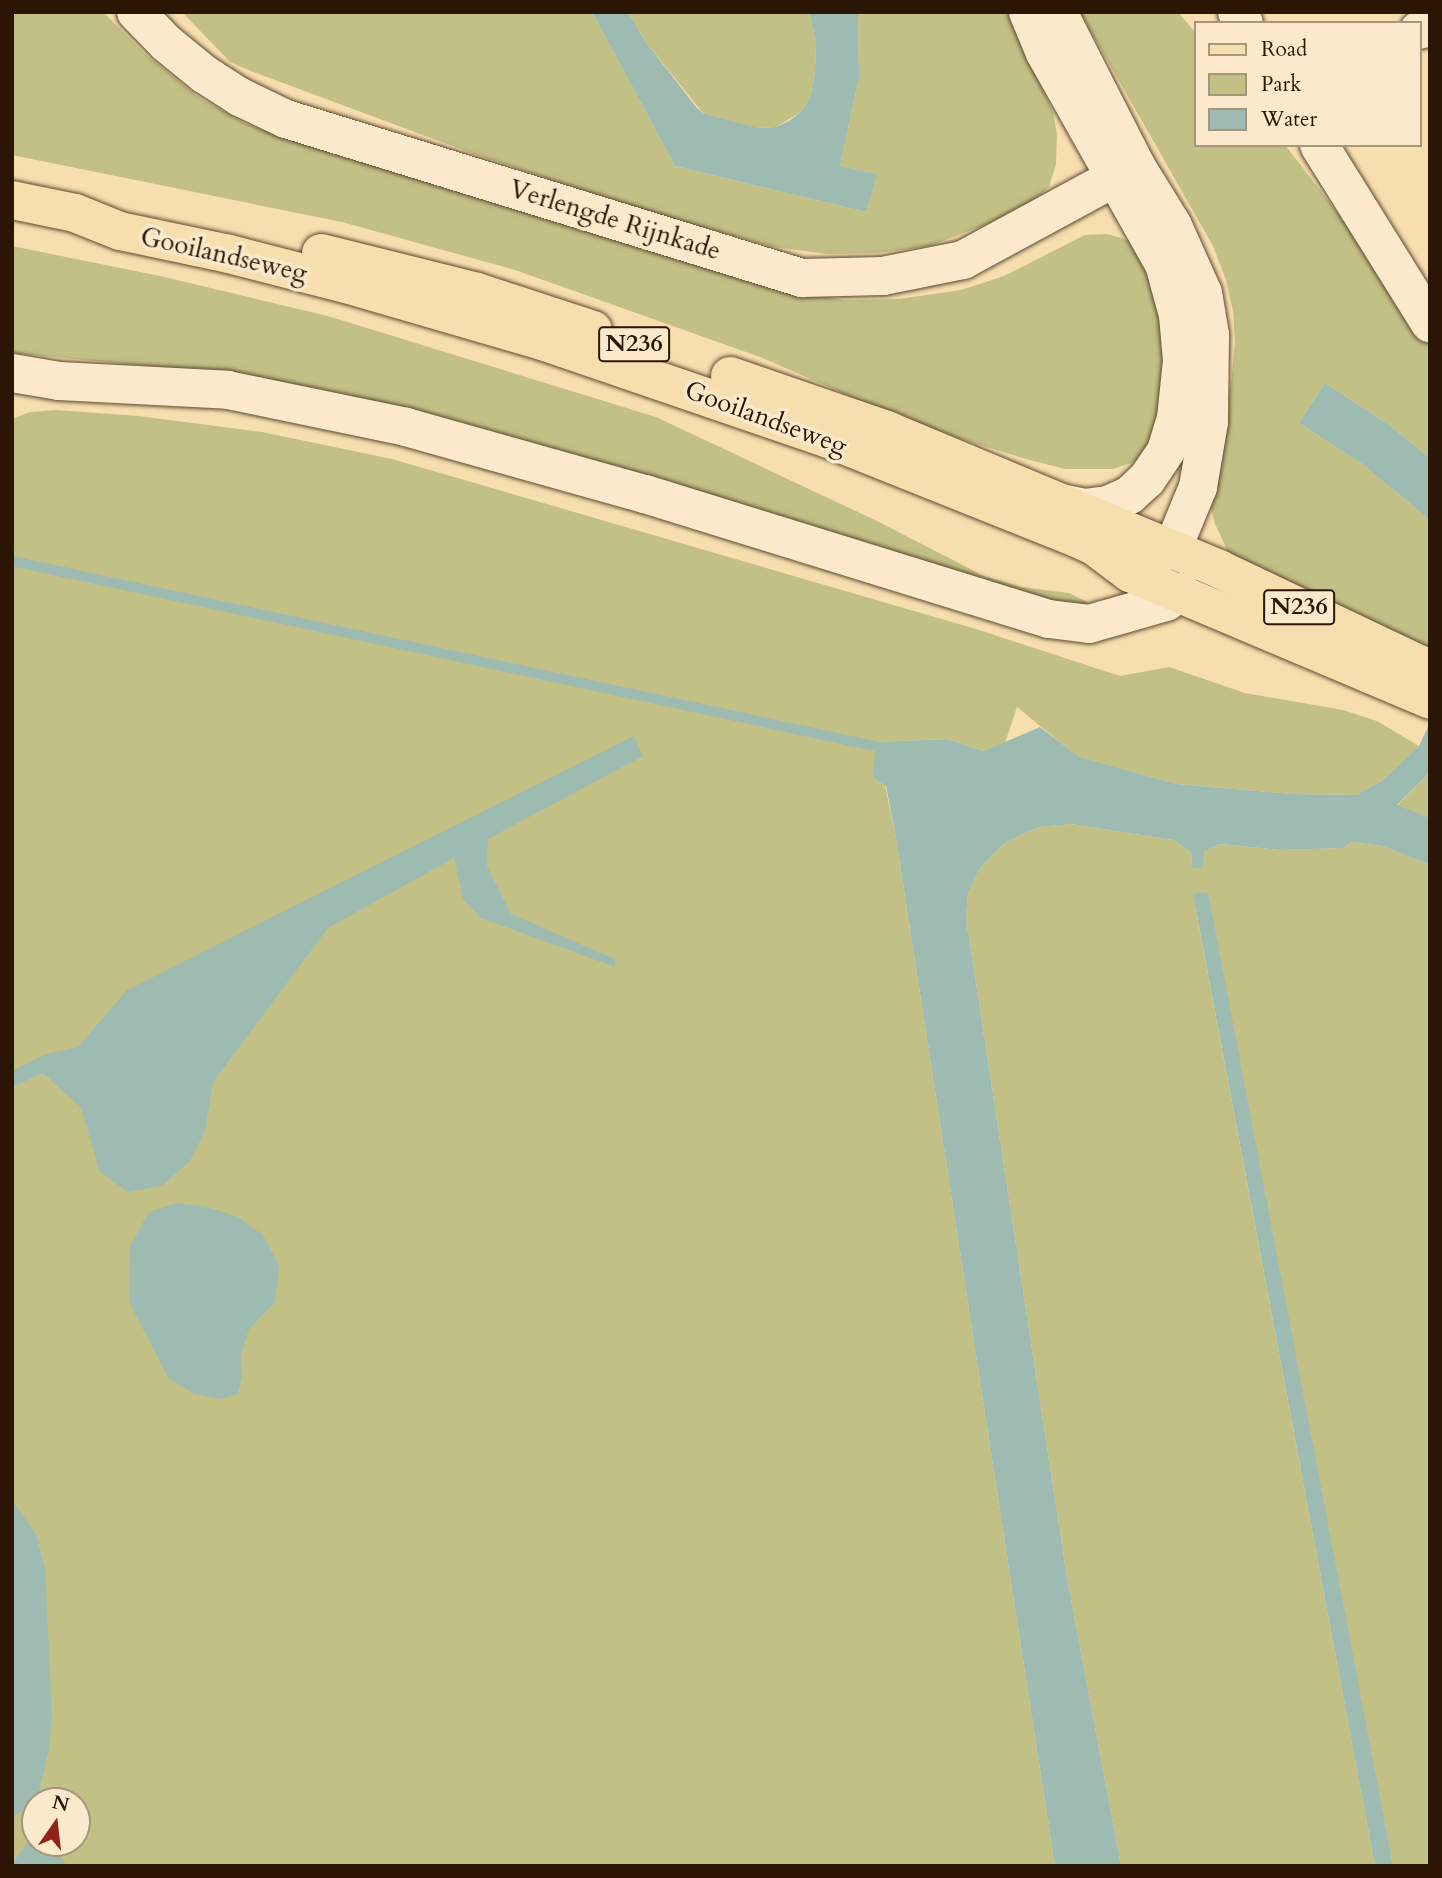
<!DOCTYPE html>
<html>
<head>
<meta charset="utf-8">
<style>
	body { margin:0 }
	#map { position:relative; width:1442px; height:1878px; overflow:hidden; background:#f7deaf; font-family:Cardo,serif }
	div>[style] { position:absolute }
	.green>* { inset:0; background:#c3c086 }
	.water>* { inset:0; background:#9ebbb1 }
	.stream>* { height:10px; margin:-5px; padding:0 5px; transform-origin:5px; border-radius:5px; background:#9ebbb1 }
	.roads { filter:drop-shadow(0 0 2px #5e4830) drop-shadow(0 0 2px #5e4830) }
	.minor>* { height:38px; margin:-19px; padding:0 19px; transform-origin:19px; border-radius:19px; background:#faeacb }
	.major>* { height:38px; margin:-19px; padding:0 19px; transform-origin:19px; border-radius:19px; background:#f7deaf }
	span { translate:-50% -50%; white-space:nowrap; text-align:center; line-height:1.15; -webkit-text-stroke:7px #faeacb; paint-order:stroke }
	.shield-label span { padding:2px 5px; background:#faeacb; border:2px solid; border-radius:5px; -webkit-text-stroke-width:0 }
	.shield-label { font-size:24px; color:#2b1606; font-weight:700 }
	.street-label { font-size:26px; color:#2b1606 }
	.frame { position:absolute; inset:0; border:14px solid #2b1606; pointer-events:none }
	.legend { position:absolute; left:1194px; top:21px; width:228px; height:126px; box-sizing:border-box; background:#faeacb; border:2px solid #a7957c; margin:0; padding:9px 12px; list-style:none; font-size:21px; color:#2b1606 }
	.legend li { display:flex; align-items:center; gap:14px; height:35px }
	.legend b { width:35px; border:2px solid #a7957c }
	.north { position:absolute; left:21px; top:1787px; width:70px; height:70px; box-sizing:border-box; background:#faeacb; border:2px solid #a7957c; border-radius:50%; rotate:14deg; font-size:19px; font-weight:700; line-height:28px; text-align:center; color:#2b1606 }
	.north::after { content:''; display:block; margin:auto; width:24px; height:32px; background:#8f2418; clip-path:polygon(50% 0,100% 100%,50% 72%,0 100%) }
</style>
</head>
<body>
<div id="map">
	<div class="green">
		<i style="clip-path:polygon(12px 12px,103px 12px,145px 54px,198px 97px,246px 124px,787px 289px,843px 300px,899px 299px,961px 290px,1004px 276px,1085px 235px,1106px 234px,1122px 238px,1144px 250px,1149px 259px,1170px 371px,1148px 451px,1137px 461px,1113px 469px,1065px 469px,1026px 459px,918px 426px,760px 357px,515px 270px,342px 222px,12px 155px)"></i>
		<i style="clip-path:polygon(182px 12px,592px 12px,675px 166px,866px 212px,876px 174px,840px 166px,859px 77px,858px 12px,1014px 12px,1022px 44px,1053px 112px,1057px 134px,1056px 164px,1049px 187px,1023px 210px,930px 246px,877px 253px,828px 254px,774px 247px,662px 216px,474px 154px,253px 72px,230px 62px)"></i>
		<i style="clip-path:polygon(628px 12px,809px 12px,816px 41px,815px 73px,810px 97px,801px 112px,776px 127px,757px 128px,703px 113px,645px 41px)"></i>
		<i style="clip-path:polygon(1080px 12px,1178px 12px,1195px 32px,1195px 145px,1285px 145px,1430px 332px,1430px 458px,1388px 424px,1325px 383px,1299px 423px,1362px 464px,1430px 520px,1430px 647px,1264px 579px,1231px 558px,1215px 524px,1207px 492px,1231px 384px,1235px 342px,1233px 311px,1226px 280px,1213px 246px)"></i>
		<i style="clip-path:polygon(12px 246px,160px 276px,328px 316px,656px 417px,877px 521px,984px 576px,1021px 587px,1069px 593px,1089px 603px,1067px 608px,665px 481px,407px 408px,253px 376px,12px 353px)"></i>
		<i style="clip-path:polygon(evenodd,56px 410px,139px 416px,262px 432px,392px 459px,976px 629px,1120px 676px,1169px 667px,1245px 693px,1343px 710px,1377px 721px,1419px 746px,1383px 780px,1356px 795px,1292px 794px,1177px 784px,1078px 757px,1017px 707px,1005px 743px,984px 751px,948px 739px,876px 742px,896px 838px,1055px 1866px,12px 1866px,12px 419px,30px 412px,56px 410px,35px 1801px,77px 1801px,77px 1843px,35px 1843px,35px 1801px)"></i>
		<i style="clip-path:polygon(1430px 772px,1430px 818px,1397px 806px)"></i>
		<i style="clip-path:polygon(1070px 824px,1173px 840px,1191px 852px,1192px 868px,1204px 852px,1220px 844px,1280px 850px,1343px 848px,1352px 842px,1382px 846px,1430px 865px,1430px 1866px,1393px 1866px,1193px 895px,1375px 1866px,1121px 1866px,1067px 1578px,966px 918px,968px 893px,980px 868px,1006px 842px,1040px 827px)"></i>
	</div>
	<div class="water">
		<i style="clip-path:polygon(592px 12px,628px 12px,645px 41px,697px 108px,703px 113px,758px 128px,776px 127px,789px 121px,801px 112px,810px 97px,815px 73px,816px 41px,809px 12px,858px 12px,859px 77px,840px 166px,877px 174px,866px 212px,675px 166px)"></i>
		<i style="clip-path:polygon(1325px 383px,1388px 424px,1430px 458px,1430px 520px,1362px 464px,1299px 423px)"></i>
		<i style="clip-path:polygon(1430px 722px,1430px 772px,1397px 805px,1430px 818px,1430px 865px,1382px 846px,1352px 842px,1343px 848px,1280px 850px,1220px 844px,1204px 852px,1203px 868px,1192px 868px,1191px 852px,1173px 840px,1070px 824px,1040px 827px,1006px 842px,980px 868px,968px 893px,966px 918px,1067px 1578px,1121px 1866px,1055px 1866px,896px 838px,886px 786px,873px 777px,876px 742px,948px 739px,984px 751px,1040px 727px,1079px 757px,1177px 784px,1292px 794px,1356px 795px,1383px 780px,1419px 746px)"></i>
		<i style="clip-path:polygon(634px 736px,643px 756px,488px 839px,487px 866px,511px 914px,615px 959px,615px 967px,481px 918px,463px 899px,454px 858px,328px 928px,213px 1082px,205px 1131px,190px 1161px,162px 1186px,128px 1192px,100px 1172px,81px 1108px,43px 1073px,12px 1087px,12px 1071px,46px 1054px,78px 1047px,127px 990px)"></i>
		<i style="clip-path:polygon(1208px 892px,1393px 1866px,1375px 1866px,1193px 894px)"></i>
		<i style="clip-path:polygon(177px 1203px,207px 1207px,238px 1217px,263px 1235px,279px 1265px,275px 1302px,249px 1329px,241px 1355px,242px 1376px,238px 1394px,220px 1399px,195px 1394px,169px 1379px,129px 1302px,130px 1246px,149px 1212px)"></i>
		<i style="clip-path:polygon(12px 1500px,36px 1534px,45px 1569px,52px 1714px,49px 1749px,38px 1797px,12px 1819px)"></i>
		<i style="clip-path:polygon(35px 1840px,35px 1843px,47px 1843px,68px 1866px,16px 1866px,14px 1861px,29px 1841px)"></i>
	</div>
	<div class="stream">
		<i style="left:12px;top:561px;width:897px;rotate:12.1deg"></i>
	</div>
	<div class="roads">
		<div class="minor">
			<i style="left:136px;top:12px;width:43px;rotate:45.9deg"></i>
			<i style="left:166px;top:43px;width:49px;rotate:39.2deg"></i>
			<i style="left:204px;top:74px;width:43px;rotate:32.6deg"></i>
			<i style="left:240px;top:97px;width:51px;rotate:25.6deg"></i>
			<i style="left:286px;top:119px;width:540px;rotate:17.13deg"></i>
			<i style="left:802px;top:278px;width:81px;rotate:-1.4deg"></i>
			<i style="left:883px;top:276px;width:82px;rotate:-11.3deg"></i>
			<i style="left:963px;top:260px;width:197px;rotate:-28.5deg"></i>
			<i style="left:1028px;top:12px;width:44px;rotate:67.5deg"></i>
			<i style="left:1045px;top:53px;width:242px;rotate:60.6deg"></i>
			<i style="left:1164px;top:264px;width:53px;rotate:74.6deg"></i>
			<i style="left:1178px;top:315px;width:46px;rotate:85deg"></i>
			<i style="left:1182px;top:361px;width:57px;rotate:96deg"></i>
			<i style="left:1176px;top:418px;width:34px;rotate:107deg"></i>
			<i style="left:1166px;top:451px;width:34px;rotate:124deg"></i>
			<i style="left:1147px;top:479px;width:23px;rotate:137deg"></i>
			<i style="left:1130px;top:495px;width:24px;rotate:156deg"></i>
			<i style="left:1108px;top:505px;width:23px;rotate:173deg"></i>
			<i style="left:1085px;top:508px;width:25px;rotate:-168deg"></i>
			<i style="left:1058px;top:12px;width:173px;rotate:63.1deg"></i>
			<i style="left:1136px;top:166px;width:70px;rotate:58.3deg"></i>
			<i style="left:1173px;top:226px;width:73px;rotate:65.9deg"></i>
			<i style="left:1203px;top:293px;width:43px;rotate:80.5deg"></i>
			<i style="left:1210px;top:335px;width:87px;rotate:90.7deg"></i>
			<i style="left:1209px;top:422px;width:66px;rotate:99.6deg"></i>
			<i style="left:1198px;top:487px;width:68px;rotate:112.4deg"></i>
			<i style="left:1172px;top:550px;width:32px;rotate:169deg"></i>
			<i style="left:1237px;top:12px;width:13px;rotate:58deg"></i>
			<i style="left:1419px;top:30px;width:11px;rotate:-15deg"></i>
			<i style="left:1319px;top:145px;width:210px;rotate:58.1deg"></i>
			<i style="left:12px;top:373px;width:48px;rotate:9.7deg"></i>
			<i style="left:59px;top:381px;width:169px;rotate:3deg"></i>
			<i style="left:228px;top:390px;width:182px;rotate:11.7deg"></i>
			<i style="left:406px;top:427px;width:248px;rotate:15.7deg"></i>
			<i style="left:645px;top:494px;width:423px;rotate:17.2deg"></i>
			<i style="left:1049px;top:619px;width:40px;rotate:7.1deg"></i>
			<i style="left:1089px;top:624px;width:80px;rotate:-15.9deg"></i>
			<i style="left:1166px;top:602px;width:18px;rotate:-34deg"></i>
		</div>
		<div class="major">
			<i style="left:12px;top:200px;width:64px;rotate:11.7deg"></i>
			<i style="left:75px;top:213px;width:48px;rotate:21.8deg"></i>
			<i style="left:120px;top:231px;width:111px;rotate:11.9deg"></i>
			<i style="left:229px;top:254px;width:121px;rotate:14.4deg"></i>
			<i style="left:346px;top:284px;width:207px;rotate:16.2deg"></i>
			<i style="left:545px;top:342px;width:300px;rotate:18.9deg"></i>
			<i style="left:829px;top:439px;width:266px;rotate:21.8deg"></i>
			<i style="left:1076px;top:538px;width:20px;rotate:24deg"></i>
			<i style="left:1094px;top:546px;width:45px;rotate:36.9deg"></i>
			<i style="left:1130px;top:573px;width:326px;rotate:22.9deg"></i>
			<i style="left:321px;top:253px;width:161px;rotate:14deg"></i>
			<i style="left:477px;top:292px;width:122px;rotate:18.1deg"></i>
			<i style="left:730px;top:376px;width:166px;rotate:19deg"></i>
			<i style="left:887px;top:430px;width:360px;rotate:22.7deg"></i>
			<i style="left:1219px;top:569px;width:233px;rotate:25.4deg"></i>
		</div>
	</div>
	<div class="shield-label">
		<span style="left:634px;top:344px">N236</span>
		<span style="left:1299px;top:607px">N236</span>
	</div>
	<div class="street-label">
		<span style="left:615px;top:220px;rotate:17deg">Verlengde Rijnkade</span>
		<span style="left:224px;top:255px;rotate:13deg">Gooilandseweg</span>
		<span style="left:766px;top:418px;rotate:20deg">Gooilandseweg</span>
	</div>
	<div class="frame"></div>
	<ul class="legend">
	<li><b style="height:9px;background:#f7deaf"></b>Road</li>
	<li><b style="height:19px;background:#c3c086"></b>Park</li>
	<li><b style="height:19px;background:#9ebbb1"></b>Water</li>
	</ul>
	<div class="north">N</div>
</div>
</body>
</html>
